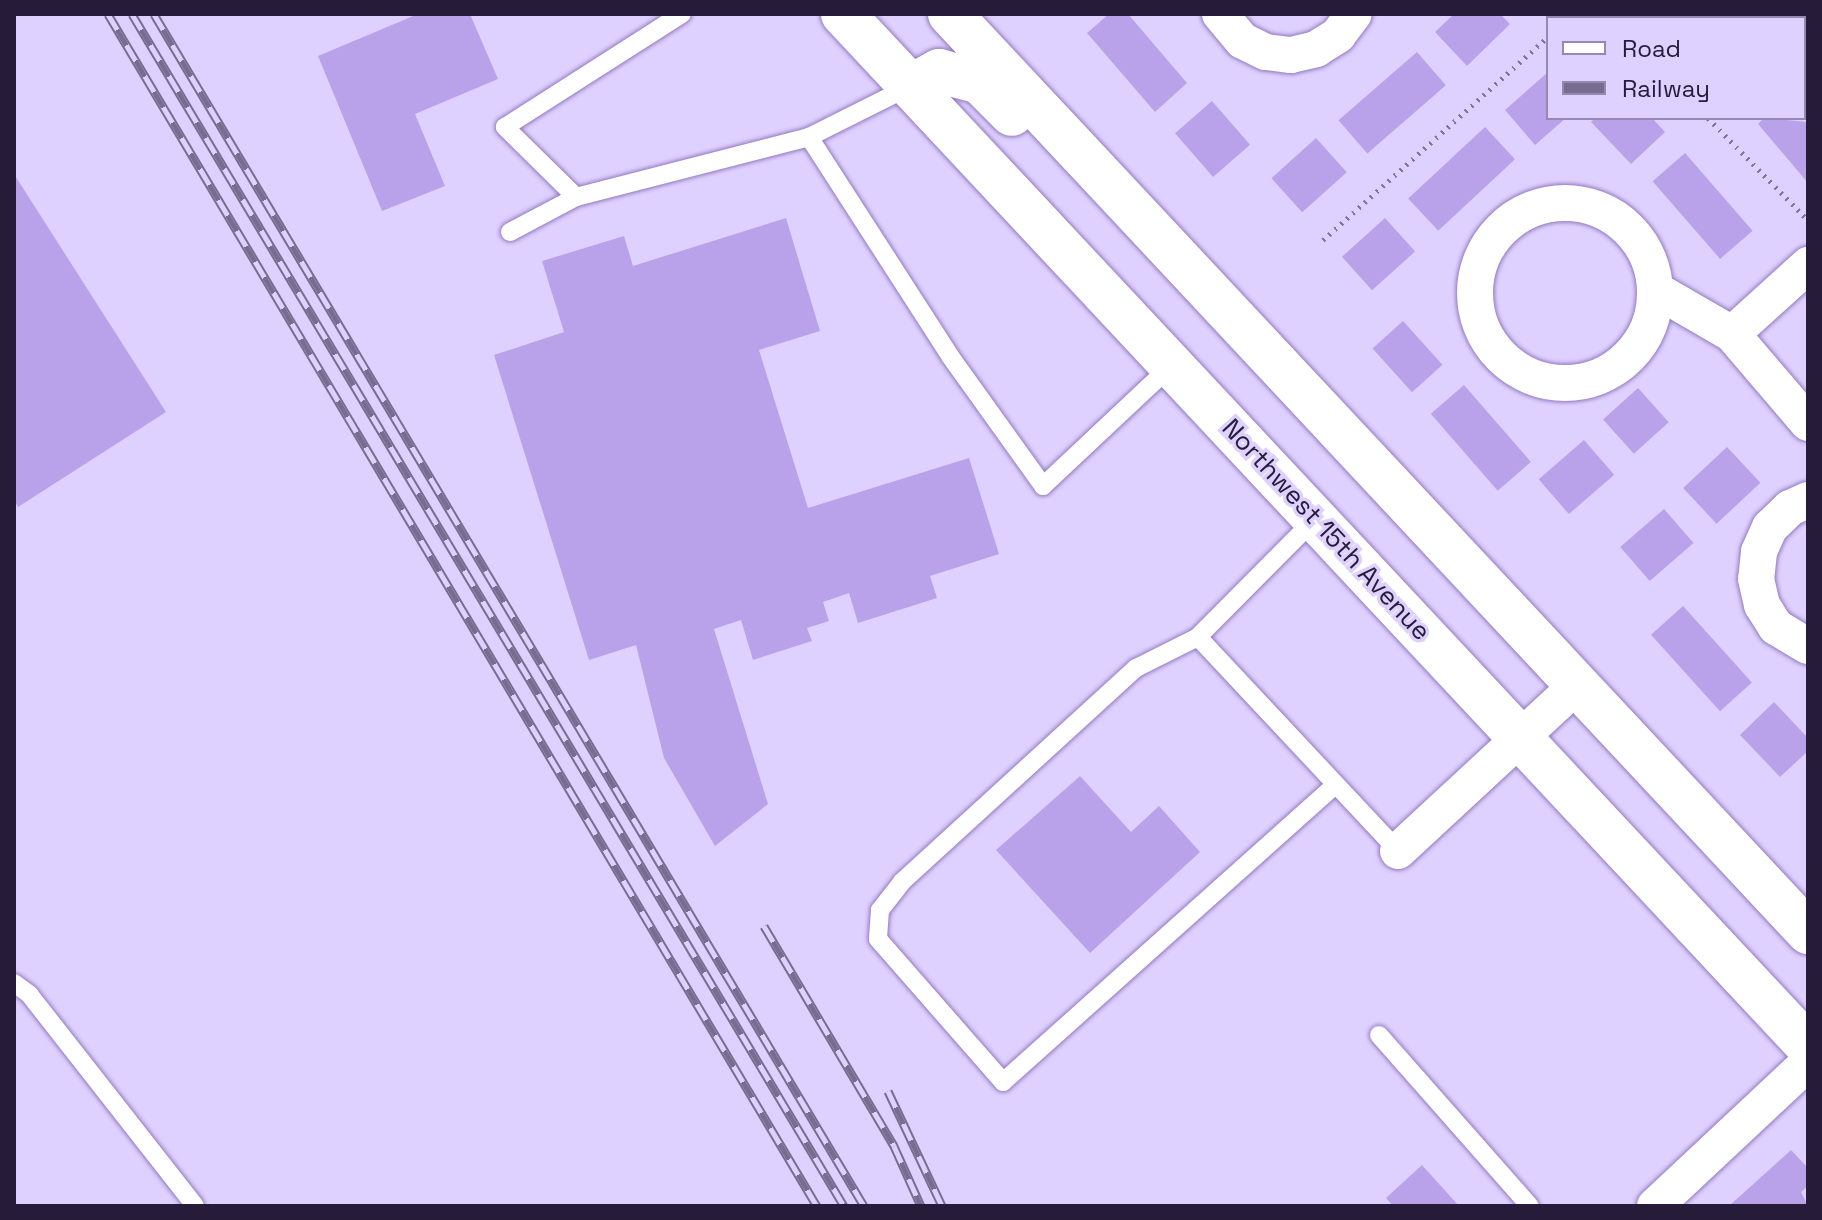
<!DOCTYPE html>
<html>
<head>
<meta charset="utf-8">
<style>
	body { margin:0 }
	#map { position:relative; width:1822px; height:1220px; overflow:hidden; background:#dfd1ff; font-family:"Space Grotesk",sans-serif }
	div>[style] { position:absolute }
	.building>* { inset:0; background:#baa2eb; transform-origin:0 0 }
	.path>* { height:5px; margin-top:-2.5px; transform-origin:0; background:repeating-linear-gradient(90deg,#82769c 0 2px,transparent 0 8px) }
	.roads { filter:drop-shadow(0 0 2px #927ac0) drop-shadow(0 0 2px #927ac0) }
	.lane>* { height:18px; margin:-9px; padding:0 9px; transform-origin:9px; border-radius:9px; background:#fff }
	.street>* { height:36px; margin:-18px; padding:0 18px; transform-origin:18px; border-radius:18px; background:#fff }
	.street>.ring { margin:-18px; padding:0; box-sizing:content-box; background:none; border:36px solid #fff; border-radius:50% }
	.secondary>* { height:44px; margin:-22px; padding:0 22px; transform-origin:22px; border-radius:22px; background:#fff }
	.rail>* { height:9px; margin-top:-4.5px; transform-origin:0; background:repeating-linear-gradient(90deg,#dfd1ff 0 18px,#786c90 0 36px); box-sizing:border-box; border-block:2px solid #786c90 }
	span { translate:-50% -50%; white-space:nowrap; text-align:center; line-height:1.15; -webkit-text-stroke:7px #dfd1ff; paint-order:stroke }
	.street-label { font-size:26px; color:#261c39 }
	.frame { position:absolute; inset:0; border:16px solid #261c39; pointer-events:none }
	.legend { position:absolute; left:1546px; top:16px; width:260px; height:104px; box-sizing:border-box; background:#dfd1ff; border:2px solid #9589b0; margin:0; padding:10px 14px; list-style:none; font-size:24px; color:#261c39 }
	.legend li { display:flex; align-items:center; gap:16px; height:40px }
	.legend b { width:40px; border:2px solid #9589b0 }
</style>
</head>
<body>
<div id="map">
	<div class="building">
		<i style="clip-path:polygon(418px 14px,470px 14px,498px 79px,415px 114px,445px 186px,382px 211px,318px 56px)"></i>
		<i style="clip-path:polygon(1109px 14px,1128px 14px,1187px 83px,1155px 112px,1087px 33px)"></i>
		<i style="clip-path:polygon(1454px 14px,1500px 14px,1510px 24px,1467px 66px,1435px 32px)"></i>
		<i style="left:1417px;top:52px;width:44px;height:104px;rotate:49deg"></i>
		<i style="clip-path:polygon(1548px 72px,1548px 118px,1566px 118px,1535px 145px,1505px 110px)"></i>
		<i style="left:1212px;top:101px;width:58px;height:49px;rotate:49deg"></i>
		<i style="clip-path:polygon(1595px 118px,1652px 118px,1665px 132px,1631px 164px,1591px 122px)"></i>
		<i style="clip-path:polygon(1764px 118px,1808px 122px,1808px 183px,1758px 124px)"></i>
		<i style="left:1485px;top:127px;width:44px;height:105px;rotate:47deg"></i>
		<i style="left:1316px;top:138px;width:46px;height:60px;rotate:48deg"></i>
		<i style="left:1685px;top:153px;width:103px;height:43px;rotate:49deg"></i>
		<i style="clip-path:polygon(14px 174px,166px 412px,18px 507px,14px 500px)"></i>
		<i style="clip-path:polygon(786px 218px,820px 331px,759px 350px,808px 508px,969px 458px,999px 554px,930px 576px,937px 598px,858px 623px,849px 593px,823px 602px,829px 621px,807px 628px,812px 641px,753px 660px,741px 620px,714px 629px,768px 804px,715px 846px,664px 758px,636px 645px,589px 660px,494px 355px,564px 332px,542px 261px,624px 236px,633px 266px)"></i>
		<i style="left:1385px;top:218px;width:45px;height:58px;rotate:48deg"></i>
		<i style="left:1403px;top:321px;width:59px;height:41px;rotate:48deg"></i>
		<i style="left:1464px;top:385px;width:102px;height:44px;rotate:49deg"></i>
		<i style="left:1638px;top:388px;width:46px;height:47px;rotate:48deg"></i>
		<i style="left:1584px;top:440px;width:46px;height:60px;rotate:49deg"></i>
		<i style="left:1727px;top:447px;width:49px;height:60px;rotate:47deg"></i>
		<i style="left:1664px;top:509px;width:45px;height:58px;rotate:49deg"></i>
		<i style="left:1683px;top:606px;width:103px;height:43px;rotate:48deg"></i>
		<i style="clip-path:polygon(1774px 702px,1808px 738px,1808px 751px,1780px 777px,1740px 735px)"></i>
		<i style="clip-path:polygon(1080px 776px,1131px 832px,1159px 806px,1200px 852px,1090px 953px,996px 850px)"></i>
		<i style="clip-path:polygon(1791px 1150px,1808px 1168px,1808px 1186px,1801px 1192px,1808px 1206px,1729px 1206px)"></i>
		<i style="clip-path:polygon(1422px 1165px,1459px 1206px,1393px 1206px,1386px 1198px)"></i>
	</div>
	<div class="path">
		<i style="left:1612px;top:14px;width:6px;rotate:45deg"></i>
		<i style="left:1584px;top:18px;width:8px;rotate:-30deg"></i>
		<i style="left:1708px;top:118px;width:143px;rotate:45.6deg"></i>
		<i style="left:1323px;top:240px;width:303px;rotate:-42.1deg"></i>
	</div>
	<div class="roads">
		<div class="lane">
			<i style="left:809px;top:137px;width:260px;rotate:57.2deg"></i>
			<i style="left:950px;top:356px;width:160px;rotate:54.4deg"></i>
			<i style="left:1043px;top:486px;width:177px;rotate:-43.2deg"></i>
			<i style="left:576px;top:197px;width:100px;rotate:-135.4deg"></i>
			<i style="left:505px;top:127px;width:210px;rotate:-32.6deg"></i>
			<i style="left:510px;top:232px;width:75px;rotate:-27.9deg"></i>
			<i style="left:576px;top:197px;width:241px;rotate:-14.4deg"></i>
			<i style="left:809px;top:137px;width:112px;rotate:-26.6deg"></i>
			<i style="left:1315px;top:519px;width:166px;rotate:134.8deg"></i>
			<i style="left:1198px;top:637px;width:69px;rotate:153.4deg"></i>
			<i style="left:1136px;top:668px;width:317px;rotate:137.6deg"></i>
			<i style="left:902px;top:882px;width:36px;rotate:128deg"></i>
			<i style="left:880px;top:910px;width:29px;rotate:94deg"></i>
			<i style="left:878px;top:939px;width:190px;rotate:48.8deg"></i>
			<i style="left:1003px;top:1082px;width:445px;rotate:-41.8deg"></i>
			<i style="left:1198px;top:637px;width:293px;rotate:46.9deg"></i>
			<i style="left:14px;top:983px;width:19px;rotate:36deg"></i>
			<i style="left:29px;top:994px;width:269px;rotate:51.9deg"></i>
			<i style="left:1379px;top:1035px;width:228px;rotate:48.6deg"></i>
		</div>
		<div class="street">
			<i style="left:1220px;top:14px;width:35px;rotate:50deg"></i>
			<i style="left:1243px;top:41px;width:25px;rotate:26deg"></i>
			<i style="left:1266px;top:52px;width:25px;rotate:7deg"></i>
			<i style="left:1291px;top:55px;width:26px;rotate:-13deg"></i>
			<i style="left:1316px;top:49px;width:26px;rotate:-32deg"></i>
			<i style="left:1338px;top:35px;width:26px;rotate:-53deg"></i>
			<i class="ring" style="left:1475px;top:203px;width:144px;height:144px"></i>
			<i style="left:1656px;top:290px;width:88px;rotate:30.1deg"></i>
			<i style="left:1732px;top:334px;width:117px;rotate:49.5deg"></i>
			<i style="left:1732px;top:334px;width:103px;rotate:-42.2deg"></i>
			<i style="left:1808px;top:500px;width:20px;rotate:156deg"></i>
			<i style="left:1790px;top:508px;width:28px;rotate:136deg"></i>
			<i style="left:1770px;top:527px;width:27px;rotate:114deg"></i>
			<i style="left:1759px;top:552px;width:27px;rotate:96deg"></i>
			<i style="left:1756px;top:579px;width:27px;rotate:77deg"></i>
			<i style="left:1762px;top:605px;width:26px;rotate:58deg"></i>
			<i style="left:1776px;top:627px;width:37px;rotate:31deg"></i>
			<i style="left:1398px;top:851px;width:243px;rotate:-42.8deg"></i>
			<i style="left:1655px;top:1206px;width:209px;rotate:-43.1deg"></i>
		</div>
		<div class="secondary">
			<i style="left:843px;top:14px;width:1413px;rotate:46.92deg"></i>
			<i style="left:950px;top:14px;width:1257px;rotate:46.93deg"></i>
			<i style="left:912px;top:86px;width:31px;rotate:-29deg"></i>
			<i style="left:939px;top:71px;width:42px;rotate:15deg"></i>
			<i style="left:980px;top:82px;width:45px;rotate:45deg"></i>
		</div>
	</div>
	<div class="rail">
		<i style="left:108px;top:14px;width:1387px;rotate:59.26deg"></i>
		<i style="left:132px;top:14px;width:1388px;rotate:59.15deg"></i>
		<i style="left:154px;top:14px;width:1387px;rotate:59.22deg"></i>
		<i style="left:764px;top:926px;width:256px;rotate:59.4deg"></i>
		<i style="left:894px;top:1146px;width:66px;rotate:65.8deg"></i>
		<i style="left:888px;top:1091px;width:127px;rotate:64.8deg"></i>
	</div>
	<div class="street-label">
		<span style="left:1326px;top:530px;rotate:47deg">Northwest 15th Avenue</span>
	</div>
	<div class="frame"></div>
	<ul class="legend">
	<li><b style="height:10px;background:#fff"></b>Road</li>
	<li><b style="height:10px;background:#786c90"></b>Railway</li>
	</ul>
</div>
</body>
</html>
